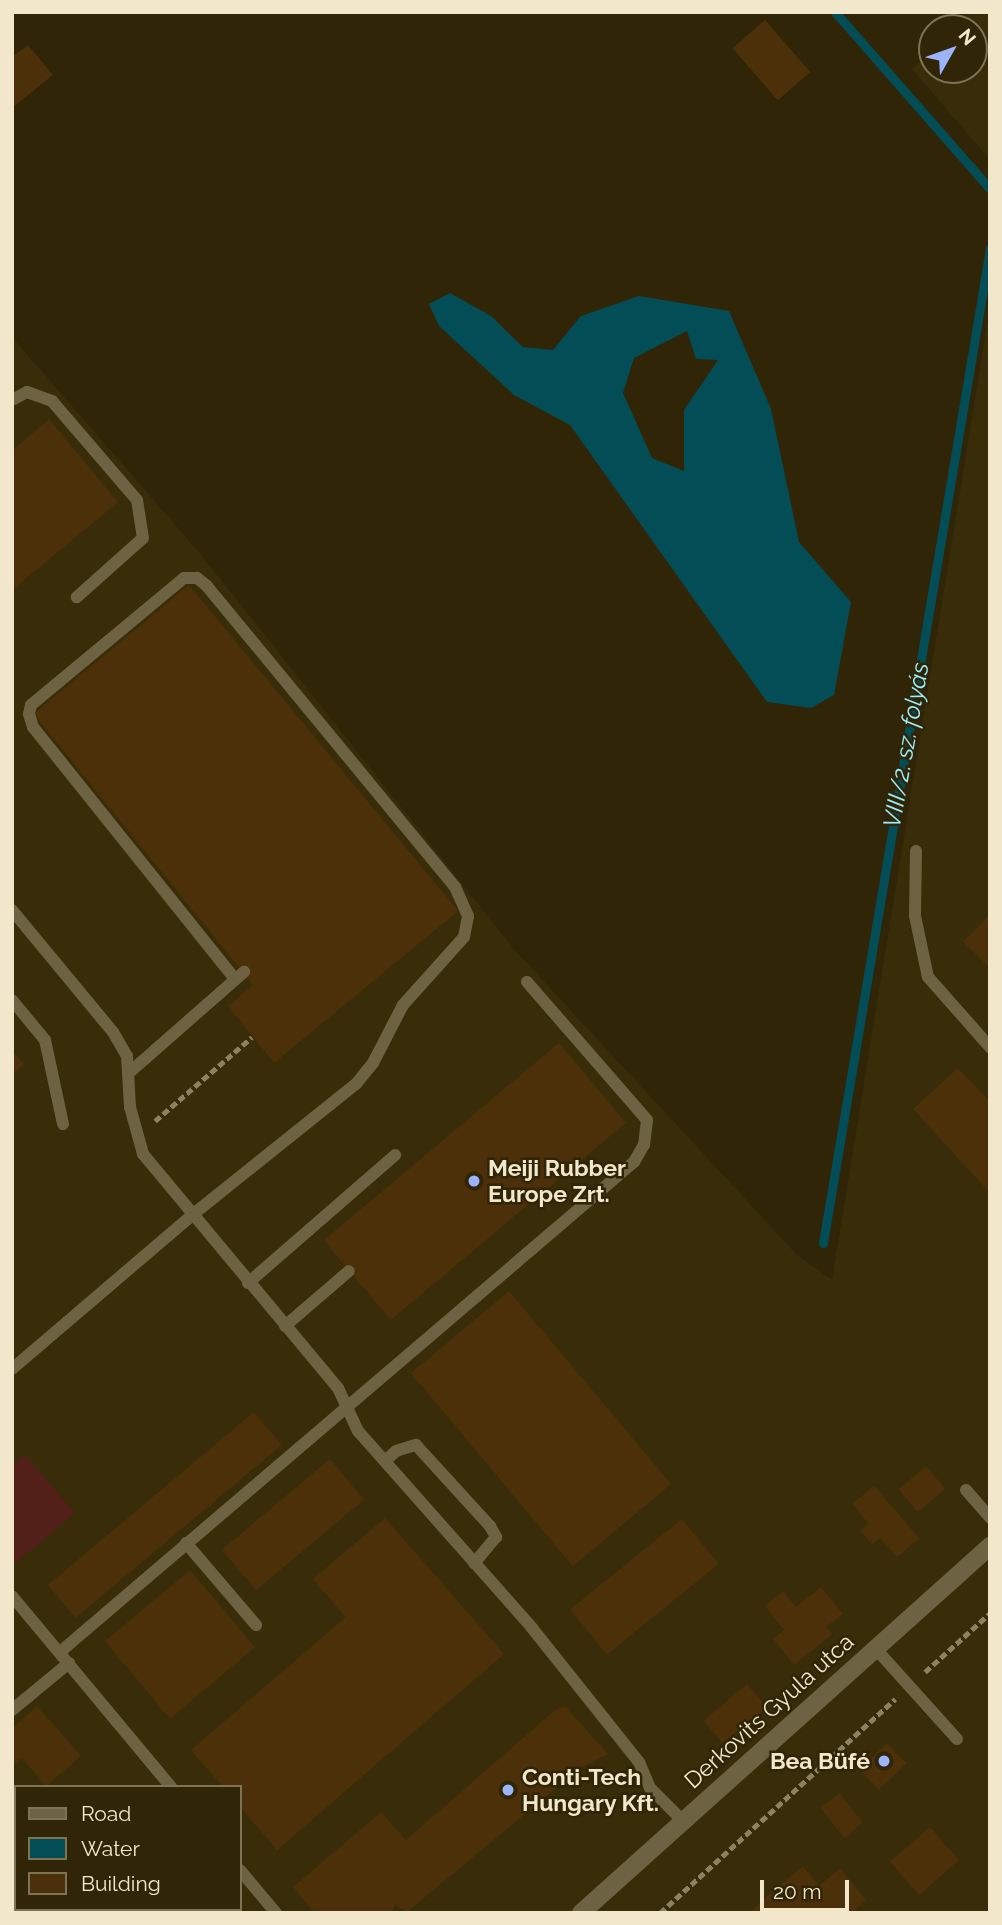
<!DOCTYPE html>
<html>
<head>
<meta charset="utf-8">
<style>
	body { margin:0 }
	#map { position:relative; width:1002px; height:1925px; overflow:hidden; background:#302507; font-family:Raleway,sans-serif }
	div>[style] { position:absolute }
	.built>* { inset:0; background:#382d08 }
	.green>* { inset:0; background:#522018 }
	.water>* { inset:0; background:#034d57 }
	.stream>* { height:9px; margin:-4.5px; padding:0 4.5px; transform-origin:4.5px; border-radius:4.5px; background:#034d57 }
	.building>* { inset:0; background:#4c3009; transform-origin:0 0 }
	.path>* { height:4.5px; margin-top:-2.25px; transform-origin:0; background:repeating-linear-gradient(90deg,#8c8163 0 7px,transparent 0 10.5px) }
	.lane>* { height:12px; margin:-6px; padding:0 6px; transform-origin:6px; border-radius:6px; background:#6d6242 }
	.street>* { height:18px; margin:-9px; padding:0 9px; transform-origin:9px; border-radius:9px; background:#6d6242 }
	.dots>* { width:19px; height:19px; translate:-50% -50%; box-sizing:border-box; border:4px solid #302507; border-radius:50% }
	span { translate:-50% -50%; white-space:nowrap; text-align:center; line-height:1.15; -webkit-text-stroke:5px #302507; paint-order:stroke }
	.poi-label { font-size:23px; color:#f2e7ca; font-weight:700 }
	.left { translate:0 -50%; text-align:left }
	.right { translate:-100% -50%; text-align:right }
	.street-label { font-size:23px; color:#f2e7ca }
	.water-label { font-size:24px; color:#9beefd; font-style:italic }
	.frame { position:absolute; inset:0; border:14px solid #f2e7ca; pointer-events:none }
	.legend { position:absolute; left:14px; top:1785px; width:228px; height:126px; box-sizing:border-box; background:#302507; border:2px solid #7e7355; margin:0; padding:9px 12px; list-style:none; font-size:21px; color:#f2e7ca }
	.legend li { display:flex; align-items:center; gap:14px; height:35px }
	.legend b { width:35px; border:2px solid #7e7355 }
	.north { position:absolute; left:918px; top:14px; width:70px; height:70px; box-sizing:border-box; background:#302507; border:2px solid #7e7355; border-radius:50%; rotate:50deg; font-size:19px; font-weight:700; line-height:28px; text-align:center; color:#f2e7ca }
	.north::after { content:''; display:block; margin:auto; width:24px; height:32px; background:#9db4fd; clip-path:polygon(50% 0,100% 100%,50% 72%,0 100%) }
	.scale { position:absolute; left:760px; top:1880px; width:89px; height:32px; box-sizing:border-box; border:4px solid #f2e7ca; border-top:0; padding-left:9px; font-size:21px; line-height:24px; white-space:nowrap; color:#f2e7ca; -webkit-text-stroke:5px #302507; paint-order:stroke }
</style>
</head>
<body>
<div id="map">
	<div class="built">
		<i style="clip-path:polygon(971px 12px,990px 12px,990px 160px,912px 69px,932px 50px,932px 70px,974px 70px,974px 28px,955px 28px)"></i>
		<i style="clip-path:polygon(evenodd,990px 307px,990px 1913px,12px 1913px,12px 337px,198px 551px,513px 948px,797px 1255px,832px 1280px,990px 307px,16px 1787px,240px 1787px,240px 1909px,16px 1909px,16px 1787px)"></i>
	</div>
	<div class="green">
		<i style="clip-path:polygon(25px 1455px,75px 1513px,12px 1566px,12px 1465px)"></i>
	</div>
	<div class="water">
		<i style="clip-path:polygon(evenodd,450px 293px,491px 316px,523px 347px,553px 350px,581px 316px,639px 296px,729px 311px,771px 409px,799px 542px,851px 602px,834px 695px,811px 708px,767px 702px,570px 425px,514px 395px,439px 326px,429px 304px,450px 293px,687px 331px,696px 359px,718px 360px,684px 410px,684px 471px,652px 458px,623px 393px,634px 358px,687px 331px)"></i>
	</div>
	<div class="stream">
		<i style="left:835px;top:12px;width:235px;rotate:48.8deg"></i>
		<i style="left:823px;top:1243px;width:1009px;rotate:-80.47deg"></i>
	</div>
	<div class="building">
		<i style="left:765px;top:20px;width:69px;height:43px;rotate:49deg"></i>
		<i style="clip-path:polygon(28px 45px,53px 75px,12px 108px,12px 57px)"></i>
		<i style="clip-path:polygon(49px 419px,118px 502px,12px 590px,12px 451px)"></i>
		<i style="clip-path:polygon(189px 585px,458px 911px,274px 1063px,228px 1006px,253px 985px,34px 714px)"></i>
		<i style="clip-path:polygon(990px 915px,990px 968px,963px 942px)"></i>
		<i style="left:559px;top:1043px;width:104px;height:307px;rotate:50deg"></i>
		<i style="clip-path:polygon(12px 1050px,24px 1064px,12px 1074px)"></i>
		<i style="clip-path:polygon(958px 1068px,990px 1102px,990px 1193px,913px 1109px)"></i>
		<i style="left:509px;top:1291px;width:252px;height:128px;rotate:50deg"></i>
		<i style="left:254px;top:1412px;width:43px;height:269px;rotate:50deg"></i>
		<i style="left:330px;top:1459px;width:53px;height:141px;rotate:50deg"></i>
		<i style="left:926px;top:1466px;width:30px;height:36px;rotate:50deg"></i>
		<i style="clip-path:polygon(874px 1486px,919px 1538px,897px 1557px,880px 1538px,872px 1544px,860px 1531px,868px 1523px,852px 1504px)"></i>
		<i style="clip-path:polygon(385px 1518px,504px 1654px,277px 1850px,240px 1807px,240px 1787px,223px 1787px,191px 1750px,346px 1617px,313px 1579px)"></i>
		<i style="left:682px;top:1519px;width:58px;height:144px;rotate:51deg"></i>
		<i style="left:190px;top:1570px;width:101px;height:111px;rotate:50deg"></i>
		<i style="clip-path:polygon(821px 1587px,843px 1614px,826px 1627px,832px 1634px,794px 1665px,773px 1639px,784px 1630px,765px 1606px,783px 1591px,796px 1607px)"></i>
		<i style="left:747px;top:1684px;width:30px;height:57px;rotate:50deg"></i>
		<i style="clip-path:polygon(37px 1706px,81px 1756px,46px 1786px,22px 1758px,12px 1766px,12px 1728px)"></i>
		<i style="clip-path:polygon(565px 1706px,608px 1754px,580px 1768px,407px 1912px,395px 1905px,391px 1913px,315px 1913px,293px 1887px,381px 1812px,406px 1840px,554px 1711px)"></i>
		<i style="left:887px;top:1743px;width:28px;height:38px;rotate:46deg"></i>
		<i style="left:839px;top:1793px;width:38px;height:24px;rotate:51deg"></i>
		<i style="left:930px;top:1827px;width:44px;height:53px;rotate:49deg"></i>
		<i style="clip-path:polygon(16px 1847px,16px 1909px,120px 1909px,12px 1913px)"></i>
		<i style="clip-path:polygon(803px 1866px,819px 1886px,840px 1868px,866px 1900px,851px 1913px,748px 1913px)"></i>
	</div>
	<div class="path">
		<i style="left:155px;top:1121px;width:128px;rotate:-40.9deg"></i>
		<i style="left:925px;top:1672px;width:88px;rotate:-42.2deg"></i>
		<i style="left:660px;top:1913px;width:318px;rotate:-42.3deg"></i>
	</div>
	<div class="lane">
		<i style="left:12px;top:400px;width:17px;rotate:-28deg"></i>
		<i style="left:27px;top:392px;width:27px;rotate:20deg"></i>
		<i style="left:52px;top:401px;width:130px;rotate:49.4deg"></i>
		<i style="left:137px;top:500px;width:38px;rotate:81deg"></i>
		<i style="left:143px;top:538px;width:89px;rotate:138.2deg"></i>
		<i style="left:916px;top:851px;width:65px;rotate:90.9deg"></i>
		<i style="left:915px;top:916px;width:62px;rotate:78deg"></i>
		<i style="left:928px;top:977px;width:94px;rotate:48.5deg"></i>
		<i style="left:12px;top:910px;width:158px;rotate:50.4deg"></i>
		<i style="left:113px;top:1032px;width:28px;rotate:60deg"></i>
		<i style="left:127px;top:1056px;width:51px;rotate:86.6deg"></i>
		<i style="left:130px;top:1107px;width:49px;rotate:74.5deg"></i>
		<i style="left:143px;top:1154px;width:305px;rotate:50.2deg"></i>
		<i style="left:338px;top:1388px;width:47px;rotate:65.1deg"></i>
		<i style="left:358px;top:1431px;width:263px;rotate:48.5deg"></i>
		<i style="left:532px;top:1628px;width:171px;rotate:51.4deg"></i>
		<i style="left:639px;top:1762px;width:28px;rotate:67deg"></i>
		<i style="left:650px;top:1788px;width:47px;rotate:45deg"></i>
		<i style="left:12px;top:1000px;width:52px;rotate:50.5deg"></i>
		<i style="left:45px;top:1040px;width:86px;rotate:77.9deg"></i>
		<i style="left:130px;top:1072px;width:152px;rotate:-41.3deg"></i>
		<i style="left:248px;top:1283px;width:195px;rotate:-41deg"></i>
		<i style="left:285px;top:1326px;width:84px;rotate:-40.7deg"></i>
		<i style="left:12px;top:1369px;width:235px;rotate:-40.5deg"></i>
		<i style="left:191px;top:1216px;width:211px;rotate:-38.7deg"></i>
		<i style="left:356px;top:1084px;width:27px;rotate:-51deg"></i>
		<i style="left:373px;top:1063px;width:65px;rotate:-62.7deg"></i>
		<i style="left:403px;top:1005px;width:91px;rotate:-48.1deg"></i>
		<i style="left:464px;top:937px;width:21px;rotate:-79deg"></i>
		<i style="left:468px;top:916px;width:32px;rotate:-114deg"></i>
		<i style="left:455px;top:887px;width:390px;rotate:-129.5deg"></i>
		<i style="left:207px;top:586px;width:13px;rotate:-141deg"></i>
		<i style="left:197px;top:578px;width:13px;rotate:180deg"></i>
		<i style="left:184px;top:578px;width:199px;rotate:140.3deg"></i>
		<i style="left:31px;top:705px;width:9px;rotate:103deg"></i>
		<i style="left:29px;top:714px;width:14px;rotate:73deg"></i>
		<i style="left:33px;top:727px;width:323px;rotate:51.3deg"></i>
		<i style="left:385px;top:1461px;width:15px;rotate:-42deg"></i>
		<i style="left:396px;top:1451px;width:21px;rotate:-17deg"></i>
		<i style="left:416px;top:1445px;width:110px;rotate:47.6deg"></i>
		<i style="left:490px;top:1526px;width:13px;rotate:61deg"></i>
		<i style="left:496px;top:1537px;width:34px;rotate:130deg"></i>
		<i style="left:966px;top:1490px;width:37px;rotate:49deg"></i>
		<i style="left:186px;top:1543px;width:108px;rotate:49.5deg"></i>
		<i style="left:12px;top:1596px;width:249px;rotate:50.2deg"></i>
		<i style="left:876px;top:1649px;width:121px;rotate:48deg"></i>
		<i style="left:60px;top:1652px;width:755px;rotate:-40.49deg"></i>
		<i style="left:634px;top:1162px;width:20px;rotate:-60deg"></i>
		<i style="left:644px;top:1145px;width:25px;rotate:-83deg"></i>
		<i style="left:647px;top:1120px;width:183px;rotate:-131deg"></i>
		<i style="left:12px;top:1710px;width:74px;rotate:-39.5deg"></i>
		<i style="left:240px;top:1870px;width:56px;rotate:50.1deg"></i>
		<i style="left:175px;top:1913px;width:6px;rotate:-45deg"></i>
	</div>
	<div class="street">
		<i style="left:581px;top:1913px;width:550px;rotate:-41.9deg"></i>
	</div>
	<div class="dots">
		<i style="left:474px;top:1181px;background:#9db4fd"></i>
		<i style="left:884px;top:1761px;background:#9db4fd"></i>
		<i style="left:508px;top:1790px;background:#9db4fd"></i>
	</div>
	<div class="poi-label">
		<span class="left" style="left:488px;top:1181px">Meiji Rubber<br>Europe Zrt.</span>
		<span class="right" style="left:870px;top:1761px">Bea Büfé</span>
		<span class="left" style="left:522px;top:1790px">Conti-Tech<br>Hungary Kft.</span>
	</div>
	<div class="street-label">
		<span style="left:769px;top:1711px;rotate:-42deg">Derkovits Gyula utca</span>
	</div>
	<div class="water-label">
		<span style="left:906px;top:745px;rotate:-80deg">VIII/2. sz. folyás</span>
	</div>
	<div class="frame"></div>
	<ul class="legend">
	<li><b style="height:9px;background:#6d6242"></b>Road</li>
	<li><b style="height:19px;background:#034d57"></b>Water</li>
	<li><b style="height:19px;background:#4c3009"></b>Building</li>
	</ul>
	<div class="north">N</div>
	<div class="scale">20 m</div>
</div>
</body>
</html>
